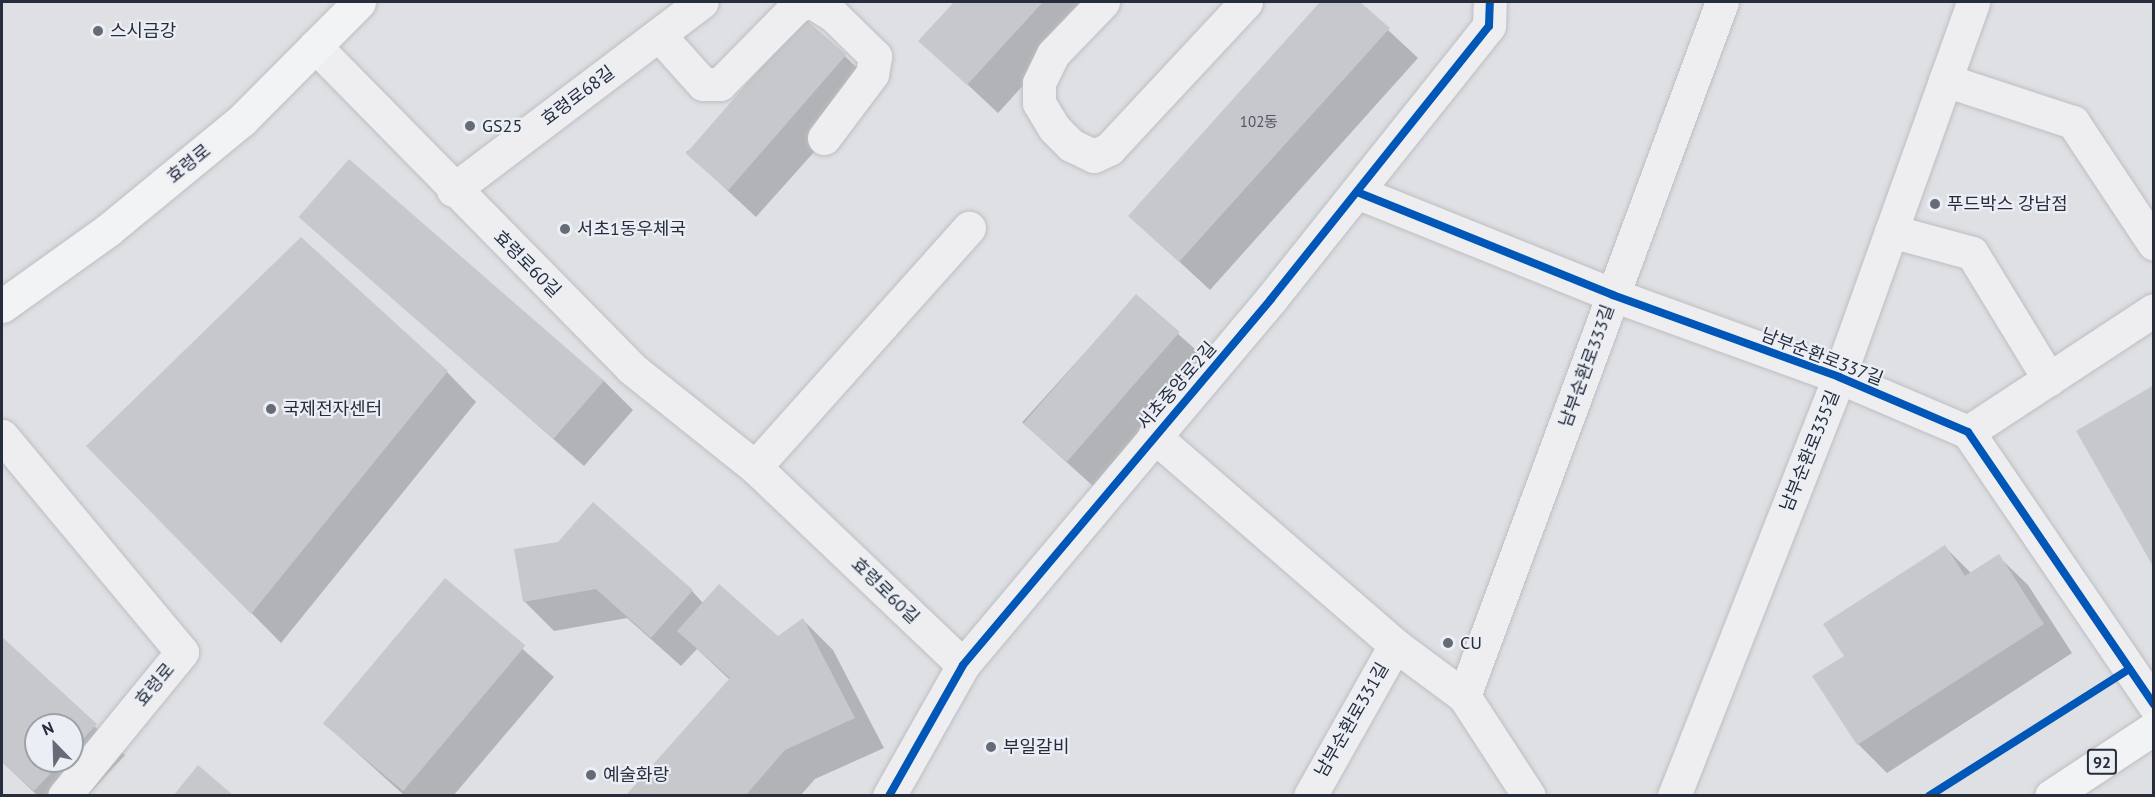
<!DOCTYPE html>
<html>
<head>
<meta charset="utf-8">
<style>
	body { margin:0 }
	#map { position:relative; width:2155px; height:797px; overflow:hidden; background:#dee0e4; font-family:"PT Sans","Noto Sans KR",sans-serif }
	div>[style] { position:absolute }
	.shadow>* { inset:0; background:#0003; transform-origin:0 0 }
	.building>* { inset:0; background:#c7c8cc; transform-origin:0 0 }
	.roads { filter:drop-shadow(0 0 2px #bdbec2) drop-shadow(0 0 2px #bdbec2) }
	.minor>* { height:33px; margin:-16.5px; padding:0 16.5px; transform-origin:16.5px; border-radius:16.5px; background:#eeeef0 }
	.major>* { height:33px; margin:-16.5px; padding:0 16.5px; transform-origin:16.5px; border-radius:16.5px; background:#f2f3f4 }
	.cycleway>* { height:8px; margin:-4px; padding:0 4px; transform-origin:4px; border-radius:4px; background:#0057b8 }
	.dots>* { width:16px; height:16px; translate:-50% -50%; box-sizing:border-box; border:3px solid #ebeef4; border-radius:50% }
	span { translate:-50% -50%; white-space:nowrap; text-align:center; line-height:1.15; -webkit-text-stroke:4.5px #ebeef4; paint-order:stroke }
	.number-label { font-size:15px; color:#4f5461 }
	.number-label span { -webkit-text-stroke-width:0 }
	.shield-label span { padding:2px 4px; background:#ebeef4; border:2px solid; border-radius:4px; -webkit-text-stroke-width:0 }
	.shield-label { font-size:16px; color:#262d3c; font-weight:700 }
	.poi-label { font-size:18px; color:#262d3c }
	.left { translate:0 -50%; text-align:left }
	.street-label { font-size:18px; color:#262d3c }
	.frame { position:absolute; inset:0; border:3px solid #262d3c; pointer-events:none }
	.north { position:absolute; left:24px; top:713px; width:60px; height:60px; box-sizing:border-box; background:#ebeef4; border:2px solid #9ca1aa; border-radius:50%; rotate:337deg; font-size:16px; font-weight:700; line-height:24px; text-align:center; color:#262d3c }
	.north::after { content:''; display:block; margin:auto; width:21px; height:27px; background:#666c77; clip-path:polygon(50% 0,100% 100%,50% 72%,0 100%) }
</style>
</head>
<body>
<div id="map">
	<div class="shadow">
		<i style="clip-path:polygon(956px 2px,1114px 2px,1099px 2px,998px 113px,921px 41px)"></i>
		<i style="clip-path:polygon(1322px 2px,1358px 2px,1418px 58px,1210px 290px,1130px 216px)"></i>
		<i style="clip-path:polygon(845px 56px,874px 85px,756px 217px,686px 152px)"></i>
		<i style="clip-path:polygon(300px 217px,604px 381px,633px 410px,584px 466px)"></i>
		<i style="left:1136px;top:296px;width:96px;height:170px;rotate:42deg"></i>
		<i style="clip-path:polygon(447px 372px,476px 402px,281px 643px,88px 446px)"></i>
		<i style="clip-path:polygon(1945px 547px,1971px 573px,1998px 556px,2028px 585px,2072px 653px,1887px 773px,1858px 744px,1846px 657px)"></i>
		<i style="clip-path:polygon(516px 551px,692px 591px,703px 603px,777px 638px,803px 620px,833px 650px,884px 748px,815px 779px,800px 796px,627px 796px,730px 680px,697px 649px,681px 666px,627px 618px,554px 631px,524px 601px)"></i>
		<i style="clip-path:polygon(445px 580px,554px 677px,453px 796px,405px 796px,324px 723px)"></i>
		<i style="clip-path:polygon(evenodd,2px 639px,125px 755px,87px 796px,38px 796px,2px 762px,2px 639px,36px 725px,72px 725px,72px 761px,36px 761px,36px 725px)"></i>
	</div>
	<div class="building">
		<i style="clip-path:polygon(954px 2px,1043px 2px,967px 85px,918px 41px)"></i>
		<i style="clip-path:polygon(1320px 2px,1360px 2px,1390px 28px,1179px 262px,1128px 216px)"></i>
		<i style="left:804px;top:18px;width:56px;height:180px;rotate:41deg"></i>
		<i style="left:349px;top:159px;width:338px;height:77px;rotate:41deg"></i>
		<i style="clip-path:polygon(301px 237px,448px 371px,251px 614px,86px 446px)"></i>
		<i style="left:1136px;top:294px;width:58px;height:172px;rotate:41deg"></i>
		<i style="clip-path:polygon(2154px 385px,2154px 568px,2076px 431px)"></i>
		<i style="clip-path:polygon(593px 502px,693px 590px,651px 638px,596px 589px,523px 602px,514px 549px,558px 542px)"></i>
		<i style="clip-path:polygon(1945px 545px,1965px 576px,1999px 554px,2044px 624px,1857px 745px,1812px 676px,1844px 656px,1823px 624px)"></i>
		<i style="left:445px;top:578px;width:105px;height:190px;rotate:40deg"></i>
		<i style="clip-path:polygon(719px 584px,778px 636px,803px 618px,855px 718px,785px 750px,745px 796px,625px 796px,730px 678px,677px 631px)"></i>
		<i style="clip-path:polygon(2px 637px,97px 724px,72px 751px,72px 725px,36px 725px,36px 761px,62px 761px,34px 791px,2px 762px)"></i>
		<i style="clip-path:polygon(198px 765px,234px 796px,173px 796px)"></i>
	</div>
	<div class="roads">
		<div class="minor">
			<i style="left:812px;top:2px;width:25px;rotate:32deg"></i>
			<i style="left:833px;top:15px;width:59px;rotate:44.3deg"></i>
			<i style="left:875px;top:56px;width:18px;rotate:99deg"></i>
			<i style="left:872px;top:74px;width:80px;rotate:126.9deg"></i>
			<i style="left:1103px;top:2px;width:72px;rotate:133.9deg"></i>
			<i style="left:1053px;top:54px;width:32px;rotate:116deg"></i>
			<i style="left:1039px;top:83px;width:20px;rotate:90deg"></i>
			<i style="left:1039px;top:103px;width:29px;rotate:59deg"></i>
			<i style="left:1054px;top:128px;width:24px;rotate:45deg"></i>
			<i style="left:1071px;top:145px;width:25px;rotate:26deg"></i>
			<i style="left:1094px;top:156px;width:17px;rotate:-25deg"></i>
			<i style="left:1109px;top:149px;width:201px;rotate:-47deg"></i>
			<i style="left:659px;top:35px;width:66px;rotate:48.1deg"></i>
			<i style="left:703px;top:84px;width:17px"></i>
			<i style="left:720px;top:84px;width:110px;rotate:-45.4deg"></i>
			<i style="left:797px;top:6px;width:12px;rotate:-20deg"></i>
			<i style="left:315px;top:46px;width:451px;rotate:45.5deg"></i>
			<i style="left:631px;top:368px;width:159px;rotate:38.6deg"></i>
			<i style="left:755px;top:467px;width:287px;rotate:43.6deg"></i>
			<i style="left:1945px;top:80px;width:135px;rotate:18.2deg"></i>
			<i style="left:2073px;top:122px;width:146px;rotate:56.4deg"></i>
			<i style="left:453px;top:190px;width:312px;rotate:-37.1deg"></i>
			<i style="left:1357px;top:192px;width:276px;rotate:21.9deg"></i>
			<i style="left:1613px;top:295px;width:240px;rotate:19.9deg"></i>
			<i style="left:1839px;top:377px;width:140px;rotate:23.1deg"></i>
			<i style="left:1968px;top:432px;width:330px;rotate:55.7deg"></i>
			<i style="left:1891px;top:231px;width:84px;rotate:15.2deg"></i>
			<i style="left:1972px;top:253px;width:148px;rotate:58.6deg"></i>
			<i style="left:1968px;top:432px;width:222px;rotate:-33.3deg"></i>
			<i style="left:2px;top:436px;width:281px;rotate:50.2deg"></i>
			<i style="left:182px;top:652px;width:186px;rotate:129.3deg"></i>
			<i style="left:1154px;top:436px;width:319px;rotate:40.9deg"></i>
			<i style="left:1395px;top:645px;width:86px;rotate:36.5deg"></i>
			<i style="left:1464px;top:696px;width:119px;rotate:57deg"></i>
			<i style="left:755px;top:467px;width:321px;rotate:-48.2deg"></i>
			<i style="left:1464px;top:696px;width:740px;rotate:-69.61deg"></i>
			<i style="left:889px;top:796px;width:150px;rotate:-60.5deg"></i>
			<i style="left:963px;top:665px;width:478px;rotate:-49.9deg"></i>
			<i style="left:1271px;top:299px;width:349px;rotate:-51.4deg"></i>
			<i style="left:1489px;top:26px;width:24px;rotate:-88deg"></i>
			<i style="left:1310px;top:796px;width:173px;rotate:-60.6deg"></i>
			<i style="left:1674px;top:796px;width:450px;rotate:-68.5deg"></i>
			<i style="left:1839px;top:377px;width:398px;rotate:-70.3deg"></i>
		</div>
		<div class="major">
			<i style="left:2px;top:306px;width:130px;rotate:-35.6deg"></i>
			<i style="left:108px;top:230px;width:173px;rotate:-39.4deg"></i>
			<i style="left:242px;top:120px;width:166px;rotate:-45.2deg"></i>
			<i style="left:2051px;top:796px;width:123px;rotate:-33.4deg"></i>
		</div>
	</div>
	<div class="cycleway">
		<i style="left:1357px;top:192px;width:276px;rotate:21.9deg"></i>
		<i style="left:1613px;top:295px;width:240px;rotate:19.9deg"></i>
		<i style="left:1839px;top:377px;width:140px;rotate:23.1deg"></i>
		<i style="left:1968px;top:432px;width:330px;rotate:55.7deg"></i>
		<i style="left:889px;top:796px;width:150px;rotate:-60.5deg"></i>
		<i style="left:963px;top:665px;width:478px;rotate:-49.9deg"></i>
		<i style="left:1271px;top:299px;width:349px;rotate:-51.4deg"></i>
		<i style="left:1489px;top:26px;width:24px;rotate:-88deg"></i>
		<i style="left:1929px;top:796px;width:237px;rotate:-32.4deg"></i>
	</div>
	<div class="dots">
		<i style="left:98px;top:31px;background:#666c77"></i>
		<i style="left:470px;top:126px;background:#666c77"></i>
		<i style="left:1935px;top:204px;background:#666c77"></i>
		<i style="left:565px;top:229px;background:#666c77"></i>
		<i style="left:271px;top:409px;background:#666c77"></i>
		<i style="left:1448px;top:643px;background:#666c77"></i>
		<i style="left:991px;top:747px;background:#666c77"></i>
		<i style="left:591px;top:775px;background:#666c77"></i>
	</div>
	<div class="number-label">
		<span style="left:1259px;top:122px">102동</span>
	</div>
	<div class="shield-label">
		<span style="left:2102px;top:762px">92</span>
	</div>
	<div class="poi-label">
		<span class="left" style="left:110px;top:31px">스시금강</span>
		<span class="left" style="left:482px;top:126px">GS25</span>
		<span class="left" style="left:1947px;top:204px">푸드박스 강남점</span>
		<span class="left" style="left:577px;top:229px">서초1동우체국</span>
		<span class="left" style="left:283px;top:409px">국제전자센터</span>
		<span class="left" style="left:1460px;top:643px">CU</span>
		<span class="left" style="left:1003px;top:747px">부일갈비</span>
		<span class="left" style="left:603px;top:775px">예술화랑</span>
	</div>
	<div class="street-label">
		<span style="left:578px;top:96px;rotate:-37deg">효령로68길</span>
		<span style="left:189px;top:164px;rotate:-39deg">효령로</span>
		<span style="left:527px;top:264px;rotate:45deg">효령로60길</span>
		<span style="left:1822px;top:357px;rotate:21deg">남부순환로337길</span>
		<span style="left:1587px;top:366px;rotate:-70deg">남부순환로333길</span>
		<span style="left:1177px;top:386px;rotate:-49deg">서초중앙로2길</span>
		<span style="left:1810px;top:451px;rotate:-68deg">남부순환로335길</span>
		<span style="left:885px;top:591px;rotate:44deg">효령로60길</span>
		<span style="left:155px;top:685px;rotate:-50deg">효령로</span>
		<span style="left:1352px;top:720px;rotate:-60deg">남부순환로331길</span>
	</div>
	<div class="frame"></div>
	<div class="north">N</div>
</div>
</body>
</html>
